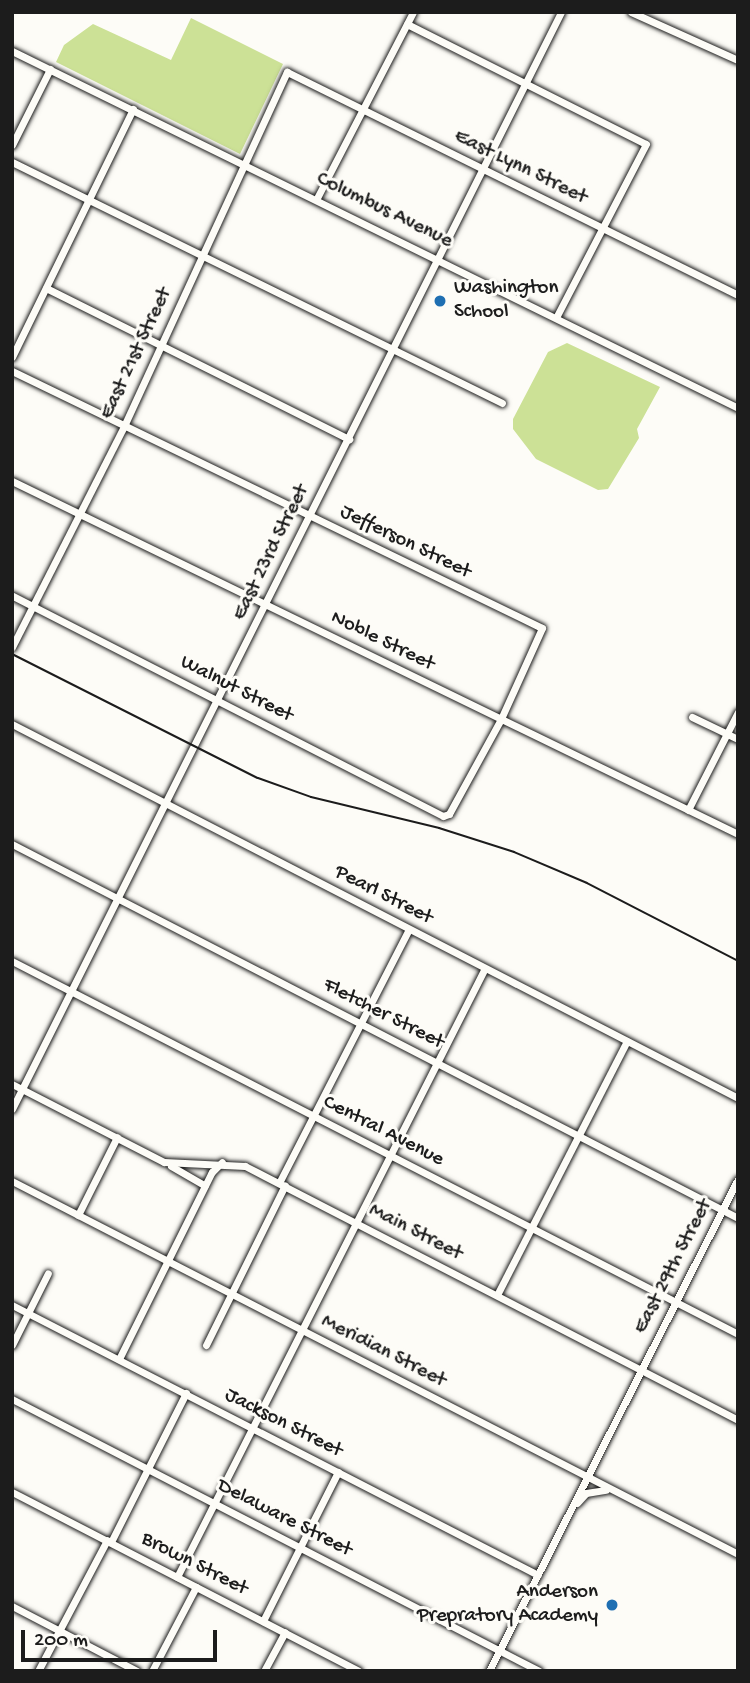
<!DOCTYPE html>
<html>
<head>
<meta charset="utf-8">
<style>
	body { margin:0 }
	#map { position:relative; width:750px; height:1683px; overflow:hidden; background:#fdfcf7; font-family:"Gochi Hand",sans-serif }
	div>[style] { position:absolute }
	.green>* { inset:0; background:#cce196 }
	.roads { filter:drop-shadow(0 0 2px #1c1c1c) drop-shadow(0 0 2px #1c1c1c) }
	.minor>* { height:7px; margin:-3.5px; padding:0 3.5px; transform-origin:3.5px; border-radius:3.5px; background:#fdfcf7 }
	.rail>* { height:2px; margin:-1px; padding:0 1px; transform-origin:1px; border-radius:1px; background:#1c1c1c }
	.dots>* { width:19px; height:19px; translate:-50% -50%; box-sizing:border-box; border:4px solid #fdfcf7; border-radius:50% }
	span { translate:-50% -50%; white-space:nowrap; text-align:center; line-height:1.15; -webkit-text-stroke:6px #fdfcf7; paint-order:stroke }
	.street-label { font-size:21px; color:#1c1c1c }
	.poi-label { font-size:21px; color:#1c1c1c }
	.left { translate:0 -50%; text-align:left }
	.right { translate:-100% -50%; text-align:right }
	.frame { position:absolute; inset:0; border:14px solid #1c1c1c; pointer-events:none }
	.scale { position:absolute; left:21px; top:1630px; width:196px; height:32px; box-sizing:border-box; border:4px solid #1c1c1c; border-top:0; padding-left:9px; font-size:21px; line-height:24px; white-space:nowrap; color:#1c1c1c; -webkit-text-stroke:5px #fdfcf7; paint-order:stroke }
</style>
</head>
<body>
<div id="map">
	<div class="green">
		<i style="clip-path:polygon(191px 18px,283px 64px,240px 154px,56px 62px,64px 45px,93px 24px,171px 60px)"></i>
		<i style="clip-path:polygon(567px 343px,660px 387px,637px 429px,639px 438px,608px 489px,598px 490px,536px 459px,513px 429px,513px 419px,548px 352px)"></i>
	</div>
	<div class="roads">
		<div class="minor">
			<i style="left:631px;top:12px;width:117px;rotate:24.2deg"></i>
			<i style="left:407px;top:24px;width:267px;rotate:26.7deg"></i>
			<i style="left:646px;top:144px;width:194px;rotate:117.4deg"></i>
			<i style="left:12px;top:51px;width:809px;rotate:26.18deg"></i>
			<i style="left:12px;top:145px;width:85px;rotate:-63.4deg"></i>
			<i style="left:12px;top:162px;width:546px;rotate:26.19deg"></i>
			<i style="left:317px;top:198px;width:209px;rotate:-62.7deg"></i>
			<i style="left:46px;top:288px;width:339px;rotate:26.5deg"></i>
			<i style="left:12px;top:357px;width:276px;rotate:-64deg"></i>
			<i style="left:12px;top:371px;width:589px;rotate:25.87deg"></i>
			<i style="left:542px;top:628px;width:100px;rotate:114.3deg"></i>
			<i style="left:501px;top:719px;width:108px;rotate:118.7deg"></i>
			<i style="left:449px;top:814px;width:6px;rotate:162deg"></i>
			<i style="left:443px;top:816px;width:484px;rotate:-152.9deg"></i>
			<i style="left:12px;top:481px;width:807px;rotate:25.93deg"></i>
			<i style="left:12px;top:647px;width:248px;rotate:-63.1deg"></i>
			<i style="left:124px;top:426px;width:390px;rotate:-65.3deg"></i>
			<i style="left:287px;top:72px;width:503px;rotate:26.31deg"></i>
			<i style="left:692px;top:717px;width:51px;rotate:25.6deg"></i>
			<i style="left:12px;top:724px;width:817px;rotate:27.26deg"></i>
			<i style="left:688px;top:810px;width:110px;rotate:-63deg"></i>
			<i style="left:12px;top:844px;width:817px;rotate:27.26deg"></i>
			<i style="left:12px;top:961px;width:816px;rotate:27.19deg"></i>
			<i style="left:12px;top:1084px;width:171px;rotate:27.2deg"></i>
			<i style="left:164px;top:1162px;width:81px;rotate:2.8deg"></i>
			<i style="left:245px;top:1166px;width:555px;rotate:27.26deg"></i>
			<i style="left:12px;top:1109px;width:1227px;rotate:-63.41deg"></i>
			<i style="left:171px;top:1166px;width:39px;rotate:30deg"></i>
			<i style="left:12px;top:1181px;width:816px;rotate:27.19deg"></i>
			<i style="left:279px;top:1183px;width:285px;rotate:-62.9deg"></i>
			<i style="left:78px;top:1215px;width:87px;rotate:-63.4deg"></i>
			<i style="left:497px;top:1295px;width:285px;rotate:-62.9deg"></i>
			<i style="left:12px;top:1305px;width:591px;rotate:27.17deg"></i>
			<i style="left:12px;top:1345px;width:80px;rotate:-63.4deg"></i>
			<i style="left:206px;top:1345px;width:178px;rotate:-63.7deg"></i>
			<i style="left:119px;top:1359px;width:209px;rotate:-63.6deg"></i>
			<i style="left:212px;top:1172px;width:14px;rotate:-45deg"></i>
			<i style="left:12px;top:1399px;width:593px;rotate:27.3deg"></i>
			<i style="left:12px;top:1492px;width:390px;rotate:27.3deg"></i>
			<i style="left:577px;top:1503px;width:13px;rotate:-48deg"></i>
			<i style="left:586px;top:1493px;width:20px;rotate:-9deg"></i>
			<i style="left:111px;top:1542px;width:167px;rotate:-63.3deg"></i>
			<i style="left:177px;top:1577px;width:682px;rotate:-63.17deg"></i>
			<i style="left:12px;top:1606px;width:141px;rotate:27.5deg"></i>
			<i style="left:263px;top:1621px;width:167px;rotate:-63.3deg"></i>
			<i style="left:38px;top:1671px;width:148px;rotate:-62.2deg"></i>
			<i style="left:152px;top:1671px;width:95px;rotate:-62.4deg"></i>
			<i style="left:264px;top:1671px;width:44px;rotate:-61.7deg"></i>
			<i style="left:489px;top:1671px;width:551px;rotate:-63.16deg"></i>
		</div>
	</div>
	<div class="rail">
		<i style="left:12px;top:654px;width:275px;rotate:26.8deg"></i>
		<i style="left:258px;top:778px;width:56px;rotate:19.7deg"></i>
		<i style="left:311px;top:797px;width:132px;rotate:13.6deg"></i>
		<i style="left:439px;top:828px;width:79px;rotate:17.7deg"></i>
		<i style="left:514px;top:852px;width:79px;rotate:23deg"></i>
		<i style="left:587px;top:883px;width:170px;rotate:27.3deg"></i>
	</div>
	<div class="dots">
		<i style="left:440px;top:301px;background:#1f6fb2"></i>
		<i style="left:612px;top:1605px;background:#1f6fb2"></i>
	</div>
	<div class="street-label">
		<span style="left:520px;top:168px;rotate:26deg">East Lynn Street</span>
		<span style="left:384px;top:211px;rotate:26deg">Columbus Avenue</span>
		<span style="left:137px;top:354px;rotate:-65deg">East 21st Street</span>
		<span style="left:405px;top:543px;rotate:26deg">Jefferson Street</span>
		<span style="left:272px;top:553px;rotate:-64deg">East 23rd Street</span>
		<span style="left:382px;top:642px;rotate:26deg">Noble Street</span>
		<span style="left:236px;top:690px;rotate:27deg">Walnut Street</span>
		<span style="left:383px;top:896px;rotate:27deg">Pearl Street</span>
		<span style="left:383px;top:1015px;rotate:27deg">Fletcher Street</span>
		<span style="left:383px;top:1132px;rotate:27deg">Central Avenue</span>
		<span style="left:415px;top:1233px;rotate:27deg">Main Street</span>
		<span style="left:674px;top:1267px;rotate:-63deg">East 29th Street</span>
		<span style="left:383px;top:1352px;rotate:27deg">Meridian Street</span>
		<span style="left:283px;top:1424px;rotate:27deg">Jackson Street</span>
		<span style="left:284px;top:1519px;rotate:27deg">Delaware Street</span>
		<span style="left:194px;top:1565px;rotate:27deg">Brown Street</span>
	</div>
	<div class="poi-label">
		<span class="left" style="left:454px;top:301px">Washington<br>School</span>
		<span class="right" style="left:598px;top:1605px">Anderson<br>Prepratory Academy</span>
	</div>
	<div class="frame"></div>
	<div class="scale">200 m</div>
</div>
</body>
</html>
